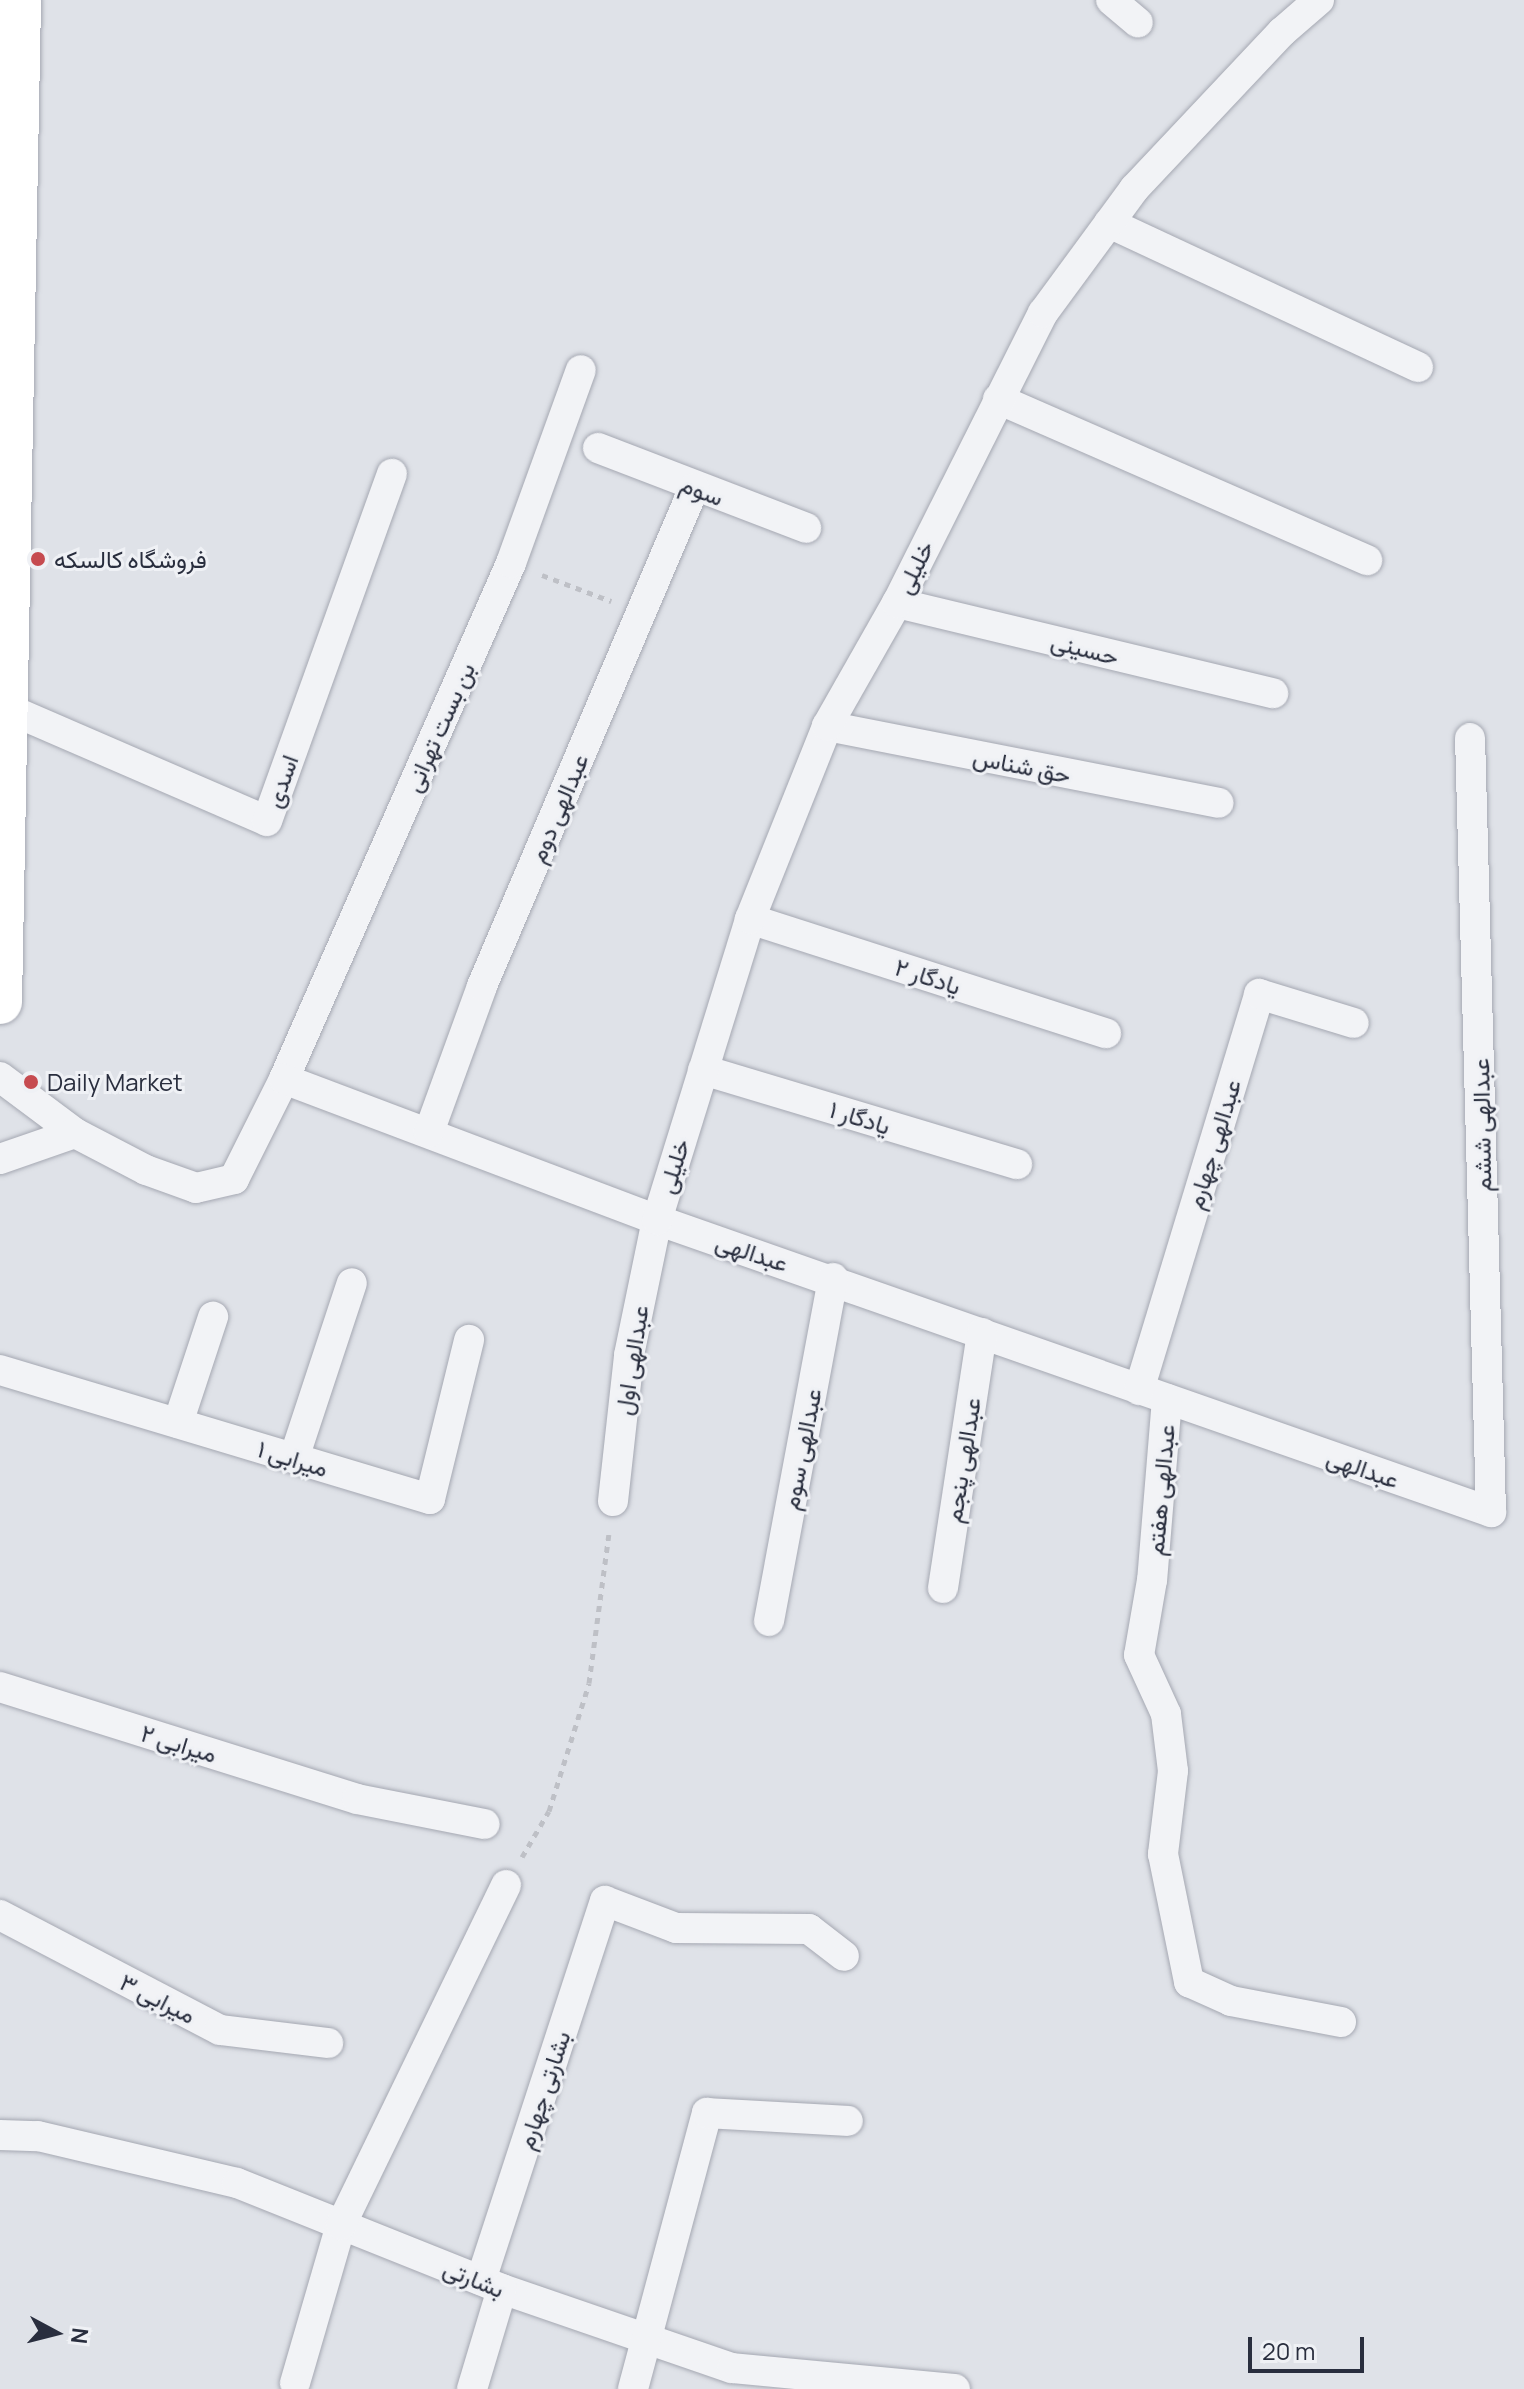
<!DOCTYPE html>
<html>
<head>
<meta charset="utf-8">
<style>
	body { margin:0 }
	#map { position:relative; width:1524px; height:2389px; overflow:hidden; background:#dfe2e8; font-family:Manrope,Vazirmatn,sans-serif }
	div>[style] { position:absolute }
	.path>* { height:5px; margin-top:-2.5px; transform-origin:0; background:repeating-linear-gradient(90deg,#bec0c6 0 6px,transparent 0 12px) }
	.roads { filter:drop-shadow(0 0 2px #a5a8b2) drop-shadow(0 0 2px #a5a8b2) }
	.street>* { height:30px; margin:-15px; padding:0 15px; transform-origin:15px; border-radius:15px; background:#f2f3f6 }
	.highway>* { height:44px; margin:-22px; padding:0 22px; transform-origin:22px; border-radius:22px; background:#fff }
	.dots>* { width:22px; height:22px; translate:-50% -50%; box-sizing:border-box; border:4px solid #eff1f5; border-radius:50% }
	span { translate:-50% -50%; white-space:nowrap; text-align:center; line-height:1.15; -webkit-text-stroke:6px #eff1f5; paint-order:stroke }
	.street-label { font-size:24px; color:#292e3e }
	.poi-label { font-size:24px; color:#292e3e }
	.left { translate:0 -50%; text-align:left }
	.north { position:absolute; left:16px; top:2293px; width:80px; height:80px; -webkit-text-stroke:6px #eff1f5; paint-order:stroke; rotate:97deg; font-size:22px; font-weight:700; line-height:32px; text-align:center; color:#292e3e }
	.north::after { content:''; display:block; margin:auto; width:28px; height:36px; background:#292e3e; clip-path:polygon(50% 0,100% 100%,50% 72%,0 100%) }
	.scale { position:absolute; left:1248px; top:2337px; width:116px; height:36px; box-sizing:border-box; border:4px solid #292e3e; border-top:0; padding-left:10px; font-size:24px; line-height:28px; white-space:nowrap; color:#292e3e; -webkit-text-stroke:6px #eff1f5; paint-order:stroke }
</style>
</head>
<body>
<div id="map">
	<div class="path">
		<i style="left:542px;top:575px;width:74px;rotate:20.6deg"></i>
		<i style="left:522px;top:1857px;width:53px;rotate:-59.6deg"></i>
		<i style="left:549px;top:1811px;width:134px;rotate:-72.6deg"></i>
		<i style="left:589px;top:1683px;width:150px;rotate:-82.4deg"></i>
	</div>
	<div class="roads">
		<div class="street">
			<i style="left:1111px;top:0;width:35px;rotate:40deg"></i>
			<i style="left:1109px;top:223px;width:341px;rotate:25deg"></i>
			<i style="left:998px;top:399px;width:403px;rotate:23.6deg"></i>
			<i style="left:598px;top:448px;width:223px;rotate:21deg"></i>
			<i style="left:897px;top:603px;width:387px;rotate:13.5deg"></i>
			<i style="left:6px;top:708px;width:284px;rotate:23.4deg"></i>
			<i style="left:267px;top:821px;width:369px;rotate:-70.2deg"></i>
			<i style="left:827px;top:726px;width:399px;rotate:11.1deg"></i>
			<i style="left:750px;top:919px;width:374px;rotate:17.8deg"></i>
			<i style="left:703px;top:1070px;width:328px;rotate:16.7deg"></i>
			<i style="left:0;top:1077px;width:94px;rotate:36.7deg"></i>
			<i style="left:75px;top:1133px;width:80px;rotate:27.5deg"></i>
			<i style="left:146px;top:1170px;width:53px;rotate:19.8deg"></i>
			<i style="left:196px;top:1188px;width:39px;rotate:-13deg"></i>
			<i style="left:234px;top:1179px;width:112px;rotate:-63.4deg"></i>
			<i style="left:284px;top:1079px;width:564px;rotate:-66.25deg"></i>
			<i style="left:511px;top:563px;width:205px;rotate:-70.1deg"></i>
			<i style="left:284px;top:1079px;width:399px;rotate:20.7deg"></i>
			<i style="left:657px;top:1220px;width:884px;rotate:19.3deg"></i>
			<i style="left:1491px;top:1512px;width:774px;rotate:-91.55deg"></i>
			<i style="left:429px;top:1132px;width:155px;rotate:-70deg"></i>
			<i style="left:482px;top:986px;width:541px;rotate:-66.94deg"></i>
			<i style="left:0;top:1159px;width:79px;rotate:-19.1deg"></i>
			<i style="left:0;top:1370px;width:449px;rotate:16.7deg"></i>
			<i style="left:430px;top:1499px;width:164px;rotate:-76.2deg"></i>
			<i style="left:1139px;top:1390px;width:414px;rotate:-73.1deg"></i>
			<i style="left:1259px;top:994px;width:99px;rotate:17deg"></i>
			<i style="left:1167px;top:1399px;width:182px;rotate:94.7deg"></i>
			<i style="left:1152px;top:1580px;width:76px;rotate:99.8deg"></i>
			<i style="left:1139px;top:1655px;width:65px;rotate:65.4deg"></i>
			<i style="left:1166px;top:1714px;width:57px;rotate:83deg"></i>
			<i style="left:1173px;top:1771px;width:84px;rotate:96.9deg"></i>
			<i style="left:1163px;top:1854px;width:131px;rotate:78.5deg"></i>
			<i style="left:1189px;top:1982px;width:46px;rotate:24.3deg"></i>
			<i style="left:1231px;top:2001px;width:112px;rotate:10.8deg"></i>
			<i style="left:178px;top:1423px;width:112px;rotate:-71.7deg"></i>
			<i style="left:294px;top:1458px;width:184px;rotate:-71.7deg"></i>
			<i style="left:613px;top:1501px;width:147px;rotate:-83.7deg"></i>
			<i style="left:629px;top:1355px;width:138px;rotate:-78.3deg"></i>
			<i style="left:657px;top:1220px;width:315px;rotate:-72.8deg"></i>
			<i style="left:750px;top:919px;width:208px;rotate:-68.2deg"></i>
			<i style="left:827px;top:726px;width:142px;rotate:-60.4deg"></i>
			<i style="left:897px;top:603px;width:325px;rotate:-63.3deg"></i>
			<i style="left:1043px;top:313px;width:154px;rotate:-53.7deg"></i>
			<i style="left:1134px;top:189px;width:216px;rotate:-46.7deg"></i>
			<i style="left:1282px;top:32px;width:49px;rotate:-40.9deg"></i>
			<i style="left:943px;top:1588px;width:258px;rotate:-81.3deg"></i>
			<i style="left:769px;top:1621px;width:349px;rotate:-79.4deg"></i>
			<i style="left:0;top:1687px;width:374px;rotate:17.4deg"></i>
			<i style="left:357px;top:1799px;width:130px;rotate:11.1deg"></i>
			<i style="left:0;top:1915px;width:248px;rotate:27.6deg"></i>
			<i style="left:220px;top:2030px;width:109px;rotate:6.9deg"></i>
			<i style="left:0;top:2135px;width:38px;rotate:2deg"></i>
			<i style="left:38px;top:2136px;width:204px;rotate:13.3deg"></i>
			<i style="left:237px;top:2183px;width:285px;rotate:21.8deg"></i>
			<i style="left:502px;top:2289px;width:243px;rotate:19deg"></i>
			<i style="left:732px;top:2368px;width:224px;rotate:5.4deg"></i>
			<i style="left:481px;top:2280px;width:399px;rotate:-71.9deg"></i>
			<i style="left:605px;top:1901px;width:76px;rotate:20.8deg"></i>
			<i style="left:676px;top:1928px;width:133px;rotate:0.4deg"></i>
			<i style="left:809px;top:1929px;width:44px;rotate:37.6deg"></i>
			<i style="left:295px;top:2383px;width:165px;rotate:-73.8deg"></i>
			<i style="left:341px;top:2225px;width:378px;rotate:-64.1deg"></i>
			<i style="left:472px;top:2389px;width:104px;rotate:-73.3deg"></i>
			<i style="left:633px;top:2389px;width:286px;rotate:-75deg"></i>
			<i style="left:707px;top:2113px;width:141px;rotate:3.2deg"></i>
		</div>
		<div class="highway">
			<i style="left:0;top:1002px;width:1002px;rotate:-88.91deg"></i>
		</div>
	</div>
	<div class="dots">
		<i style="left:38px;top:559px;background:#c64b50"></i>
		<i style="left:31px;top:1082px;background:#c64b50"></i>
	</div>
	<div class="street-label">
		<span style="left:702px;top:490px;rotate:21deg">سوم</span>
		<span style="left:914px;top:567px;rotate:-64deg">خلیلی</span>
		<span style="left:1085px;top:648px;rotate:14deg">حسینی</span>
		<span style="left:439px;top:727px;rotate:-66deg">بن بست تهرانی</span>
		<span style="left:1022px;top:765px;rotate:11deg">حق شناس</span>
		<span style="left:281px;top:781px;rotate:-70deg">اسدی</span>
		<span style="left:558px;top:808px;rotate:-67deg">عبدالهی دوم</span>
		<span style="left:928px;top:976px;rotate:18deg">یادگار ۲</span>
		<span style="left:860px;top:1117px;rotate:17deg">یادگار ۱</span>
		<span style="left:1481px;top:1125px;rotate:-91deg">عبدالهی ششم</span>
		<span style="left:1213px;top:1144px;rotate:-73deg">عبدالهی چهارم</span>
		<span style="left:673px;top:1166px;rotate:-73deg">خلیلی</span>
		<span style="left:752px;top:1252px;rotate:18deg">عبدالهی</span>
		<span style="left:631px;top:1360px;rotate:-81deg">عبدالهی اول</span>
		<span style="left:801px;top:1449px;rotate:-79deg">عبدالهی سوم</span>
		<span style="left:293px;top:1458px;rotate:17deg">میرابی ۱</span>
		<span style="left:962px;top:1460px;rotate:-81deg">عبدالهی پنجم</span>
		<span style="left:1363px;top:1468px;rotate:19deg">عبدالهی</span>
		<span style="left:1160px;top:1490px;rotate:-85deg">عبدالهی هفتم</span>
		<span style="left:179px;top:1743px;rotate:17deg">میرابی ۲</span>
		<span style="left:158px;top:1998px;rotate:27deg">میرابی ۳</span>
		<span style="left:543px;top:2090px;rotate:-72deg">بشارتی چهارم</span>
		<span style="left:474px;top:2278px;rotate:22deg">بشارتی</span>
	</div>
	<div class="poi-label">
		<span class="left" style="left:54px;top:559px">فروشگاه کالسکه</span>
		<span class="left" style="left:47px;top:1082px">Daily Market</span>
	</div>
	<div class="north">N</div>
	<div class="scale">20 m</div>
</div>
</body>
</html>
